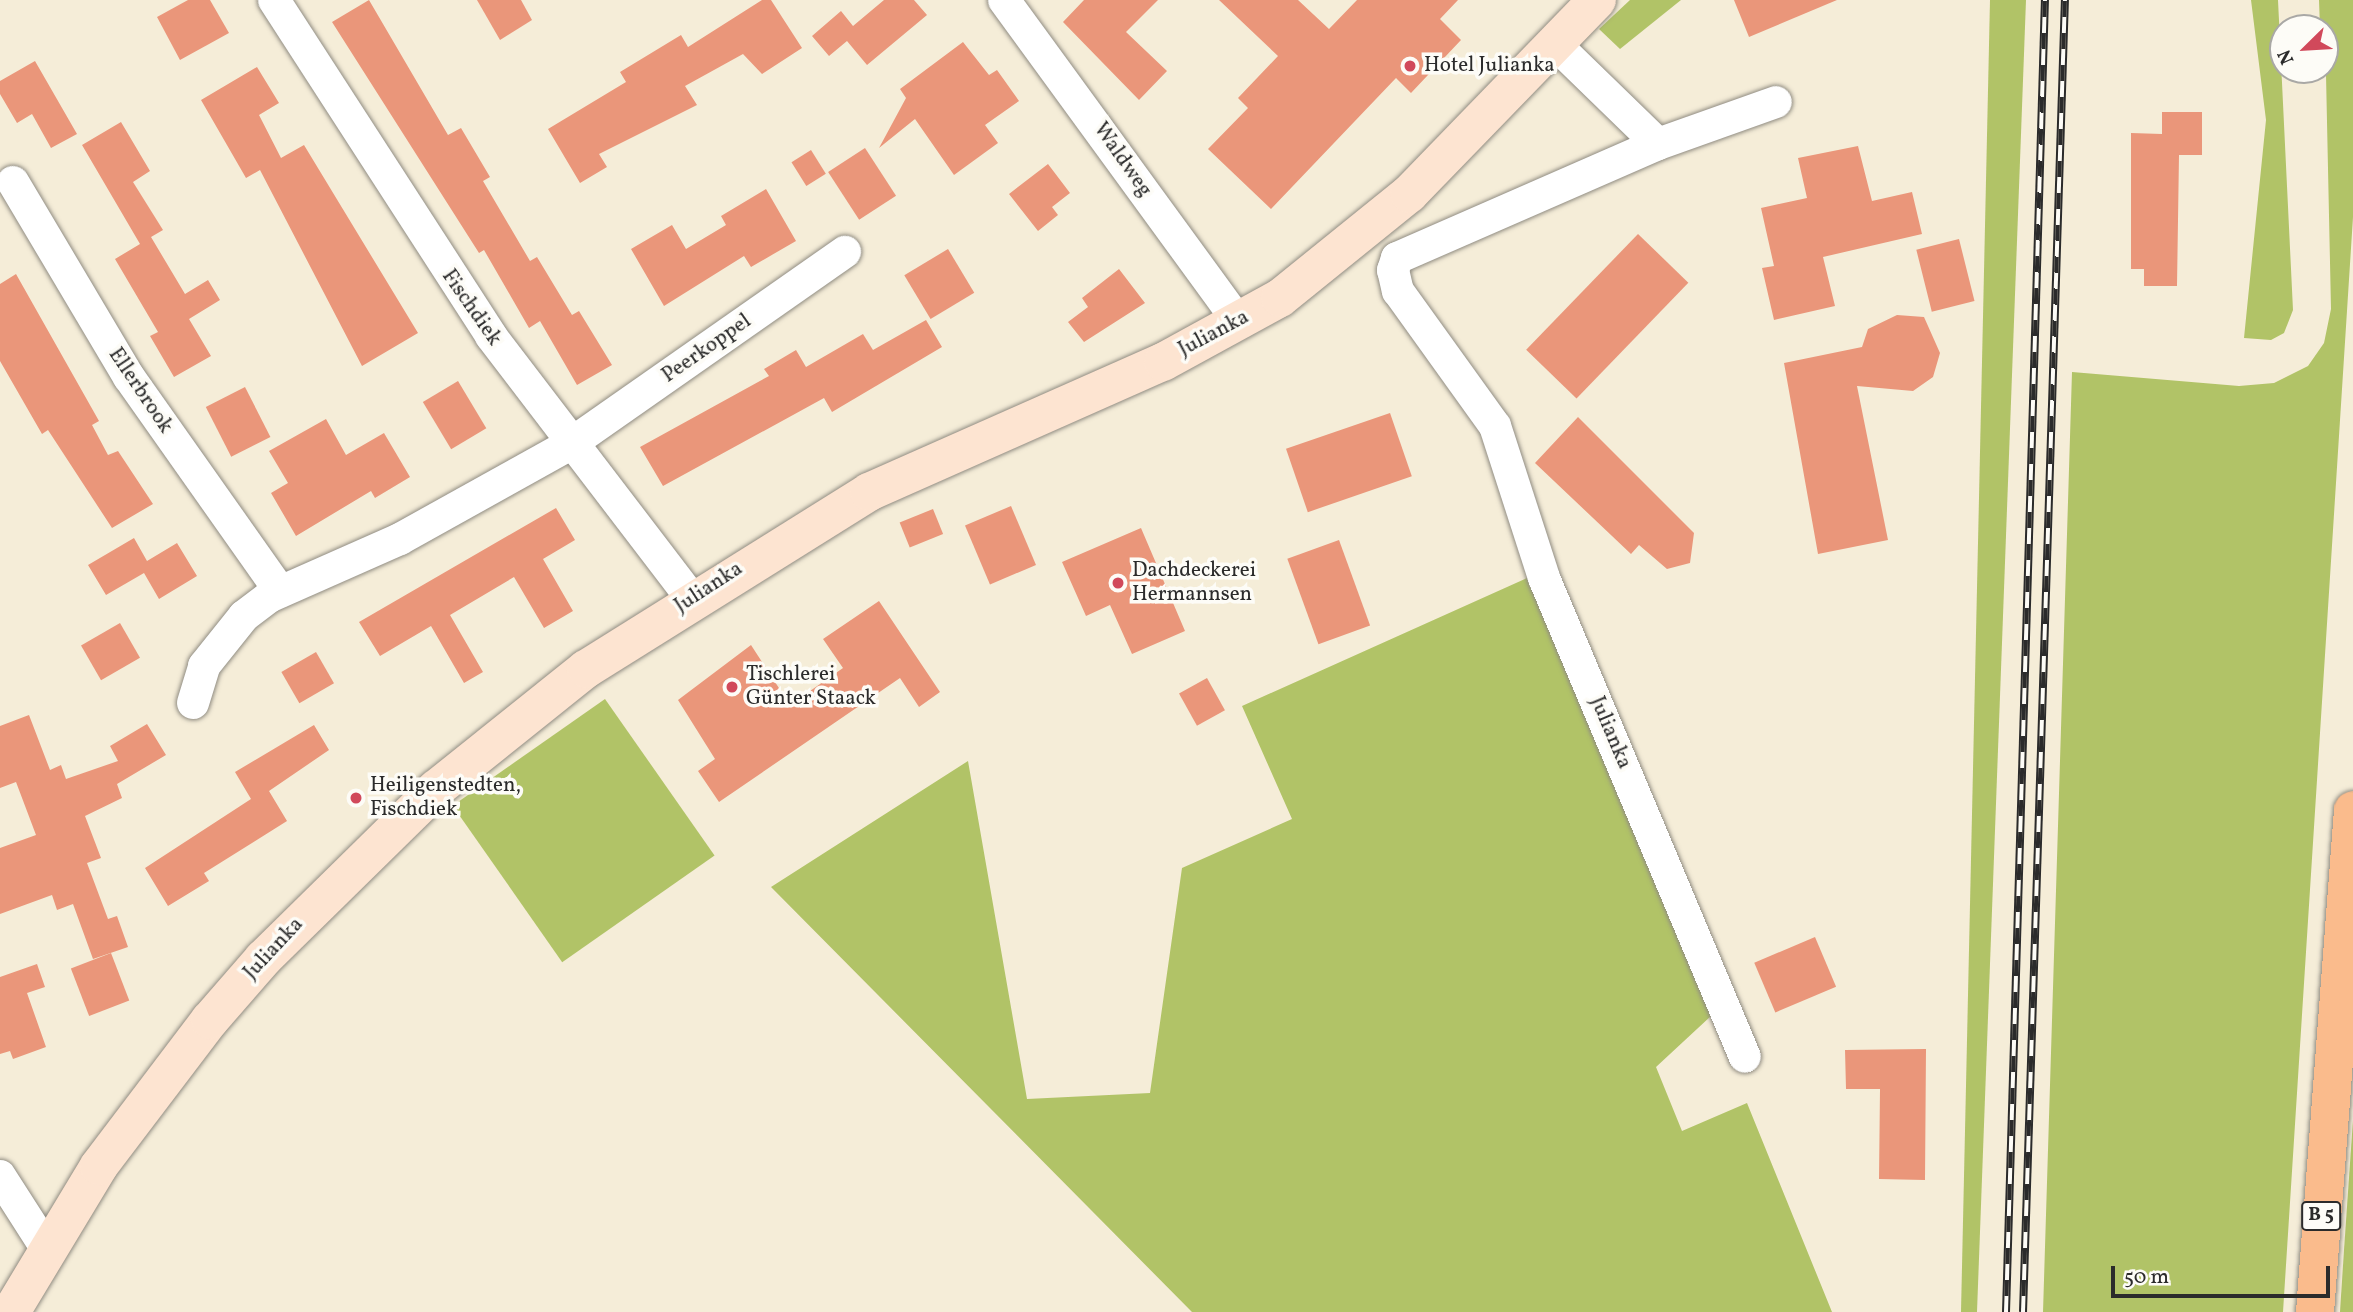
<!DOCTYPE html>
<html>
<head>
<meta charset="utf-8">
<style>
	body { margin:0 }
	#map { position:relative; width:2353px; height:1312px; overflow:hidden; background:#f5edd8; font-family:Vollkorn,serif }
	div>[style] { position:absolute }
	.green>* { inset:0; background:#b1c367; transform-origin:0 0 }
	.building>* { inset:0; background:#ea967a; transform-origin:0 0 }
	.roads { filter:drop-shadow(0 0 2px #908c82) drop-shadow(0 0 2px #908c82) }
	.street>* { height:32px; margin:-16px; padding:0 16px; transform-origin:16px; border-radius:16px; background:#fff }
	.secondary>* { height:38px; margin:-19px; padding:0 19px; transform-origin:19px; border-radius:19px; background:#fde4d1 }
	.highway>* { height:38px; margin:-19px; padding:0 19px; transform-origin:19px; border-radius:19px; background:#fabb8c }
	.rail>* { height:8px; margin-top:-4px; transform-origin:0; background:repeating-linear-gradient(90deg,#fdfcf7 0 16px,#2b2b2b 0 32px); box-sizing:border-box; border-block:2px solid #2b2b2b }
	.dots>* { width:19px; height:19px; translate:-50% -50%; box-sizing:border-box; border:4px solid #fdfcf7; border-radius:50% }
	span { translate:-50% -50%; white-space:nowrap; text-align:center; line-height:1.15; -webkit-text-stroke:7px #fdfcf7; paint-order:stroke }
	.shield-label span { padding:2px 5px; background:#fdfcf7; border:2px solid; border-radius:5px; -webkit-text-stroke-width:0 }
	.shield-label { font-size:19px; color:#2b2b2b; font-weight:700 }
	.poi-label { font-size:21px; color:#2b2b2b }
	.left { translate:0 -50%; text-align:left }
	.street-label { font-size:21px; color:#2b2b2b }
	.north { position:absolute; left:2269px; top:14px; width:70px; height:70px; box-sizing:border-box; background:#fdfcf7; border:2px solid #a9a8a5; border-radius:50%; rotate:246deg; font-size:19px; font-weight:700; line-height:28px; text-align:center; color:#2b2b2b }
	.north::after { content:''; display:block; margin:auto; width:24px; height:32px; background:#d1495b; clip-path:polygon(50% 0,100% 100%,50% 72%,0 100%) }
	.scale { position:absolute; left:2111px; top:1266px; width:219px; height:32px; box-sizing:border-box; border:4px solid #2b2b2b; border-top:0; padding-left:9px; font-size:21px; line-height:24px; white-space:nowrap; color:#2b2b2b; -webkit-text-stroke:5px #fdfcf7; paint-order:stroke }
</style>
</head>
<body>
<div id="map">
	<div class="green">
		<i style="clip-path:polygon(1630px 0,1681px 0,1620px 49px,1599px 29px)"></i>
		<i style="clip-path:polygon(1990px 0,2026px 0,1977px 1312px,1961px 1312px)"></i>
		<i style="clip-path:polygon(2251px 0,2278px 0,2293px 310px,2284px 333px,2271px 340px,2244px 338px,2266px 120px)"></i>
		<i style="clip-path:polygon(2319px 0,2353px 0,2353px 217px,2283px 1312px,2043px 1312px,2072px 372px,2239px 386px,2274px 383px,2308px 366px,2324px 343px,2331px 309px,2325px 28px,2320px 28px)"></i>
		<i style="clip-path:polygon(1527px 578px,1711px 1016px,1656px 1067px,1682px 1131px,1747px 1103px,1832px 1312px,1192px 1312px,771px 887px,968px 761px,1027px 1099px,1150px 1093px,1182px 868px,1292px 819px,1242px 706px)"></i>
		<i style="left:605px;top:699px;width:191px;height:186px;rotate:55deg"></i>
		<i style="clip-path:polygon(2353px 1120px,2353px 1312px,2340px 1312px,2344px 1250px)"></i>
	</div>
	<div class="building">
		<i style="clip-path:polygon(188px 0,210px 0,229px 33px,180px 60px,157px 17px)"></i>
		<i style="clip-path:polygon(369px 0,448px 135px,461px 128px,490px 177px,483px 181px,530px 261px,537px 257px,572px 315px,579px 311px,612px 365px,577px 385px,540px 321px,529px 328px,484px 250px,479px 253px,332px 22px)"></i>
		<i style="clip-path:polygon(477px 0,521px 0,532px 20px,500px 40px)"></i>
		<i style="clip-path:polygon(762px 0,771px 0,802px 48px,762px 74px,743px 54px,685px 86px,697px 105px,599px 154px,607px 167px,580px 183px,548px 129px,626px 82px,620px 72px,681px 35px,688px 47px)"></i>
		<i style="clip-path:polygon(884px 0,914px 0,927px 15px,867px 65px,847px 41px,829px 56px,812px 36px,841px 11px,853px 26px)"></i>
		<i style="clip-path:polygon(1084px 0,1158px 0,1126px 32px,1167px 71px,1139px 100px,1063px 22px)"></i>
		<i style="clip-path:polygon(1219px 0,1298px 0,1329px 29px,1357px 0,1458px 0,1440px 19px,1461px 40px,1411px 93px,1396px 78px,1271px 209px,1208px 149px,1248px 108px,1238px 98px,1278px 56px)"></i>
		<i style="clip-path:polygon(1734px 0,1837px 0,1749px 37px)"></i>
		<i style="clip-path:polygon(963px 42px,989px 75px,997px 70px,1019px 101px,985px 125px,998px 143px,954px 175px,915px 119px,879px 148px,906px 98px,900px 89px)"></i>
		<i style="clip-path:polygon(35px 61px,77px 134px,51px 148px,32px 114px,17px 123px,0 94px,0 81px)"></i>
		<i style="clip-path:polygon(257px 67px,279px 103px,259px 115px,281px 158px,304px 145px,418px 333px,362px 366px,260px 170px,246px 178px,201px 100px)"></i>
		<i style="clip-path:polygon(2162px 112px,2202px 112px,2202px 155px,2179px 155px,2177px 286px,2144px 286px,2144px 269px,2131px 269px,2131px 133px,2162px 134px)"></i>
		<i style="clip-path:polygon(121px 122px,150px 171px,133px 182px,163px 230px,151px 237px,185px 294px,208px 280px,220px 300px,189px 319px,211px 356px,174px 377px,150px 336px,158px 332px,115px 259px,140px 244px,82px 145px)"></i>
		<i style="clip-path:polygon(1858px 146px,1872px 201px,1912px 192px,1922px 234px,1823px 257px,1835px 306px,1774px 320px,1762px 268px,1774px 266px,1761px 208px,1807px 198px,1798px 158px)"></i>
		<i style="left:865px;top:148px;width:57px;height:44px;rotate:57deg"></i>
		<i style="left:811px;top:150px;width:28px;height:23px;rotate:58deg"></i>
		<i style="clip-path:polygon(1048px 164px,1070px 193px,1052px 207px,1058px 215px,1038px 231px,1009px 194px)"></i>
		<i style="clip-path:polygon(766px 189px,796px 241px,751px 267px,744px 256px,664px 306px,631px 249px,672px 225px,686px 249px,726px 225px,721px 216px)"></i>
		<i style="left:1638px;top:234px;width:70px;height:161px;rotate:44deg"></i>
		<i style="left:1959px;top:239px;width:64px;height:44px;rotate:76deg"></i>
		<i style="left:948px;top:249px;width:51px;height:51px;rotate:59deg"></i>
		<i style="clip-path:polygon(1119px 269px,1145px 303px,1084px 342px,1068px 322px,1088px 307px,1082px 298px)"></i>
		<i style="clip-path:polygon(16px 274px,99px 421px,92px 425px,108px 455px,118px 451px,153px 504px,112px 528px,48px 430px,42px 434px,0 361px,0 284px)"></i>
		<i style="clip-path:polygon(1897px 315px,1924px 317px,1940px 353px,1933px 377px,1913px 391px,1857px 386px,1888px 540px,1818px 554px,1784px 363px,1862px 347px,1868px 329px)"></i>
		<i style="clip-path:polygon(926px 320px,942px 347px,832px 412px,824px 398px,663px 486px,640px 447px,769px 376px,764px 369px,796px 350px,806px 367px,863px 334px,873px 350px)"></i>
		<i style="left:458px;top:381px;width:55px;height:41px;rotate:59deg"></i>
		<i style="left:245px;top:387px;width:56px;height:44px;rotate:63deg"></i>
		<i style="left:1390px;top:413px;width:67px;height:110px;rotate:71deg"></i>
		<i style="clip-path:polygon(1578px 417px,1694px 533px,1690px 563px,1667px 569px,1639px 545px,1631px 554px,1535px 463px)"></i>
		<i style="clip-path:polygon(326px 419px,346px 455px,384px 433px,410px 477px,375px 498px,371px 491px,296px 536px,271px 493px,288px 483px,269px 451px)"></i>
		<i style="left:1011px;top:506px;width:64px;height:50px;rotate:67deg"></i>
		<i style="clip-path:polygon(556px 508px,575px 540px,543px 559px,573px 611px,544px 628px,514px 577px,450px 615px,483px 672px,464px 683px,431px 626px,380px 656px,359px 622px)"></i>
		<i style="left:933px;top:509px;width:27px;height:36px;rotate:68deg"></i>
		<i style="clip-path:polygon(1141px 528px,1185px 631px,1132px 654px,1110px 605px,1086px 616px,1062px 562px)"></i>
		<i style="clip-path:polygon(134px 538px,147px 561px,177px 543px,197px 576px,159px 599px,144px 573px,106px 595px,88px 565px)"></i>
		<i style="left:1339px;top:540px;width:91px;height:55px;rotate:70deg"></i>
		<i style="clip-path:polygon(879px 601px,940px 692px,919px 707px,900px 678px,719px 802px,698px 771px,715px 759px,678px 700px,751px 645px,790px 705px,843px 668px,823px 639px)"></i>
		<i style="left:120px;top:623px;width:40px;height:45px;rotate:60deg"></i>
		<i style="left:316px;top:652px;width:36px;height:40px;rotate:60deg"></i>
		<i style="left:1207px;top:678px;width:37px;height:32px;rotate:61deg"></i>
		<i style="clip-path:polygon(29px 715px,50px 770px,61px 765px,66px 779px,118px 761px,110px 746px,147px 724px,166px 755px,117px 784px,122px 798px,85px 816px,101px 858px,87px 863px,108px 919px,117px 916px,128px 947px,93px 959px,73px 904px,57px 910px,52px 895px,0 914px,0 848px,36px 835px,16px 782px,0 788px,0 726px)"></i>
		<i style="clip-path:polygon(314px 725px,329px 750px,269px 791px,287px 821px,204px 873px,209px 881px,168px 906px,145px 868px,251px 799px,235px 772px)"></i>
		<i style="left:1815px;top:937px;width:54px;height:66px;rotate:67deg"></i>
		<i style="left:111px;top:953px;width:51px;height:43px;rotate:69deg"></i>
		<i style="clip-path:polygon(37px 964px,45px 987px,27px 993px,46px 1047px,13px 1059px,10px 1051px,0 1054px,0 977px)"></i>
		<i style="clip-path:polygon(1926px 1049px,1925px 1180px,1879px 1179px,1880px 1089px,1846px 1089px,1845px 1050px)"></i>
	</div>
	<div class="roads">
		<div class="street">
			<i style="left:274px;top:0;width:400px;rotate:57.1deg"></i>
			<i style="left:491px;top:336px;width:331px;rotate:52.6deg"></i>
			<i style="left:1004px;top:0;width:399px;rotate:53.9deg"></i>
			<i style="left:1554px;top:43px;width:145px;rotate:44.2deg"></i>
			<i style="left:1658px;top:144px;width:285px;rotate:156.4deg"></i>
			<i style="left:1397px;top:258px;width:13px;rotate:108deg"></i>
			<i style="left:1393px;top:270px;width:22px;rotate:77deg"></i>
			<i style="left:1398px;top:291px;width:166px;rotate:54.3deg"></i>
			<i style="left:1495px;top:426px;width:160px;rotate:72.1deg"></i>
			<i style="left:1544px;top:578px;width:519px;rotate:67.24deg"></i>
			<i style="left:1658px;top:144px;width:125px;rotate:-19.6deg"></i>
			<i style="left:13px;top:182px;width:227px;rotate:59.3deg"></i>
			<i style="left:129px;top:377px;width:262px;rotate:54.8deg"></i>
			<i style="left:193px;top:703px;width:39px;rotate:-73deg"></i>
			<i style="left:204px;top:666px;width:64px;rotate:-51.3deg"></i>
			<i style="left:244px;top:616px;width:31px;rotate:-37deg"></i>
			<i style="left:269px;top:597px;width:143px;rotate:-23.9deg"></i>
			<i style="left:400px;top:539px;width:193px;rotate:-29.1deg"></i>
			<i style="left:569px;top:445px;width:337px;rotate:-35deg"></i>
			<i style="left:0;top:1176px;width:89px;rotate:57.4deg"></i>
		</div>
		<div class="secondary">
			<i style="left:11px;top:1312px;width:170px;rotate:-58.9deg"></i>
			<i style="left:99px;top:1166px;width:183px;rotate:-52.8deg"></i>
			<i style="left:210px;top:1020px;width:81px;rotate:-49deg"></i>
			<i style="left:263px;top:959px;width:243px;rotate:-44.5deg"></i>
			<i style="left:436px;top:789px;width:192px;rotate:-38.7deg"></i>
			<i style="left:586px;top:669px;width:334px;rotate:-32deg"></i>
			<i style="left:869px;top:492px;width:321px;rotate:-23.9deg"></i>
			<i style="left:1163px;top:362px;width:133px;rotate:-28.7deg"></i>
			<i style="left:1280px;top:298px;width:166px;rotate:-38.9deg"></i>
			<i style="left:1409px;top:194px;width:270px;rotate:-45.9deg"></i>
		</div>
		<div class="highway">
			<i style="left:2315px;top:1312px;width:503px;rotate:-85.67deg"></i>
		</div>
	</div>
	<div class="rail">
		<i style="left:2006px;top:1312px;width:1313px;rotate:-88.3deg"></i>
		<i style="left:2023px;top:1312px;width:1313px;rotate:-88.17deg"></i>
	</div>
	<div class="dots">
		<i style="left:1410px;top:66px;background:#d1495b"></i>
		<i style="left:1118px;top:583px;background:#d1495b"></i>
		<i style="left:732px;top:687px;background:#d1495b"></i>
		<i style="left:356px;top:798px;background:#d1495b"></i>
	</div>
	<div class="shield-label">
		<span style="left:2321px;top:1216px">B 5</span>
	</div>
	<div class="poi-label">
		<span class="left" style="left:1424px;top:66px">Hotel Julianka</span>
		<span class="left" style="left:1132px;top:583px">Dachdeckerei<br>Hermannsen</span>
		<span class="left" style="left:746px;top:687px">Tischlerei<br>Günter Staack</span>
		<span class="left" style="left:370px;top:798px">Heiligenstedten,<br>Fischdiek</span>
	</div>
	<div class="street-label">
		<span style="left:1122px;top:160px;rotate:55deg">Waldweg</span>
		<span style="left:471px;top:308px;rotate:55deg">Fischdiek</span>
		<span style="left:1214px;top:334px;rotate:-28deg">Julianka</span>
		<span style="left:707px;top:349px;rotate:-35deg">Peerkoppel</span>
		<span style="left:140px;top:391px;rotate:56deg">Ellerbrook</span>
		<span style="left:709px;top:588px;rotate:-33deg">Julianka</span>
		<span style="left:1610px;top:733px;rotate:67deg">Julianka</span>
		<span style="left:274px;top:949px;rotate:-47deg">Julianka</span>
	</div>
	<div class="north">N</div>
	<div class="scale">50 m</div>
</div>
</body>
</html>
